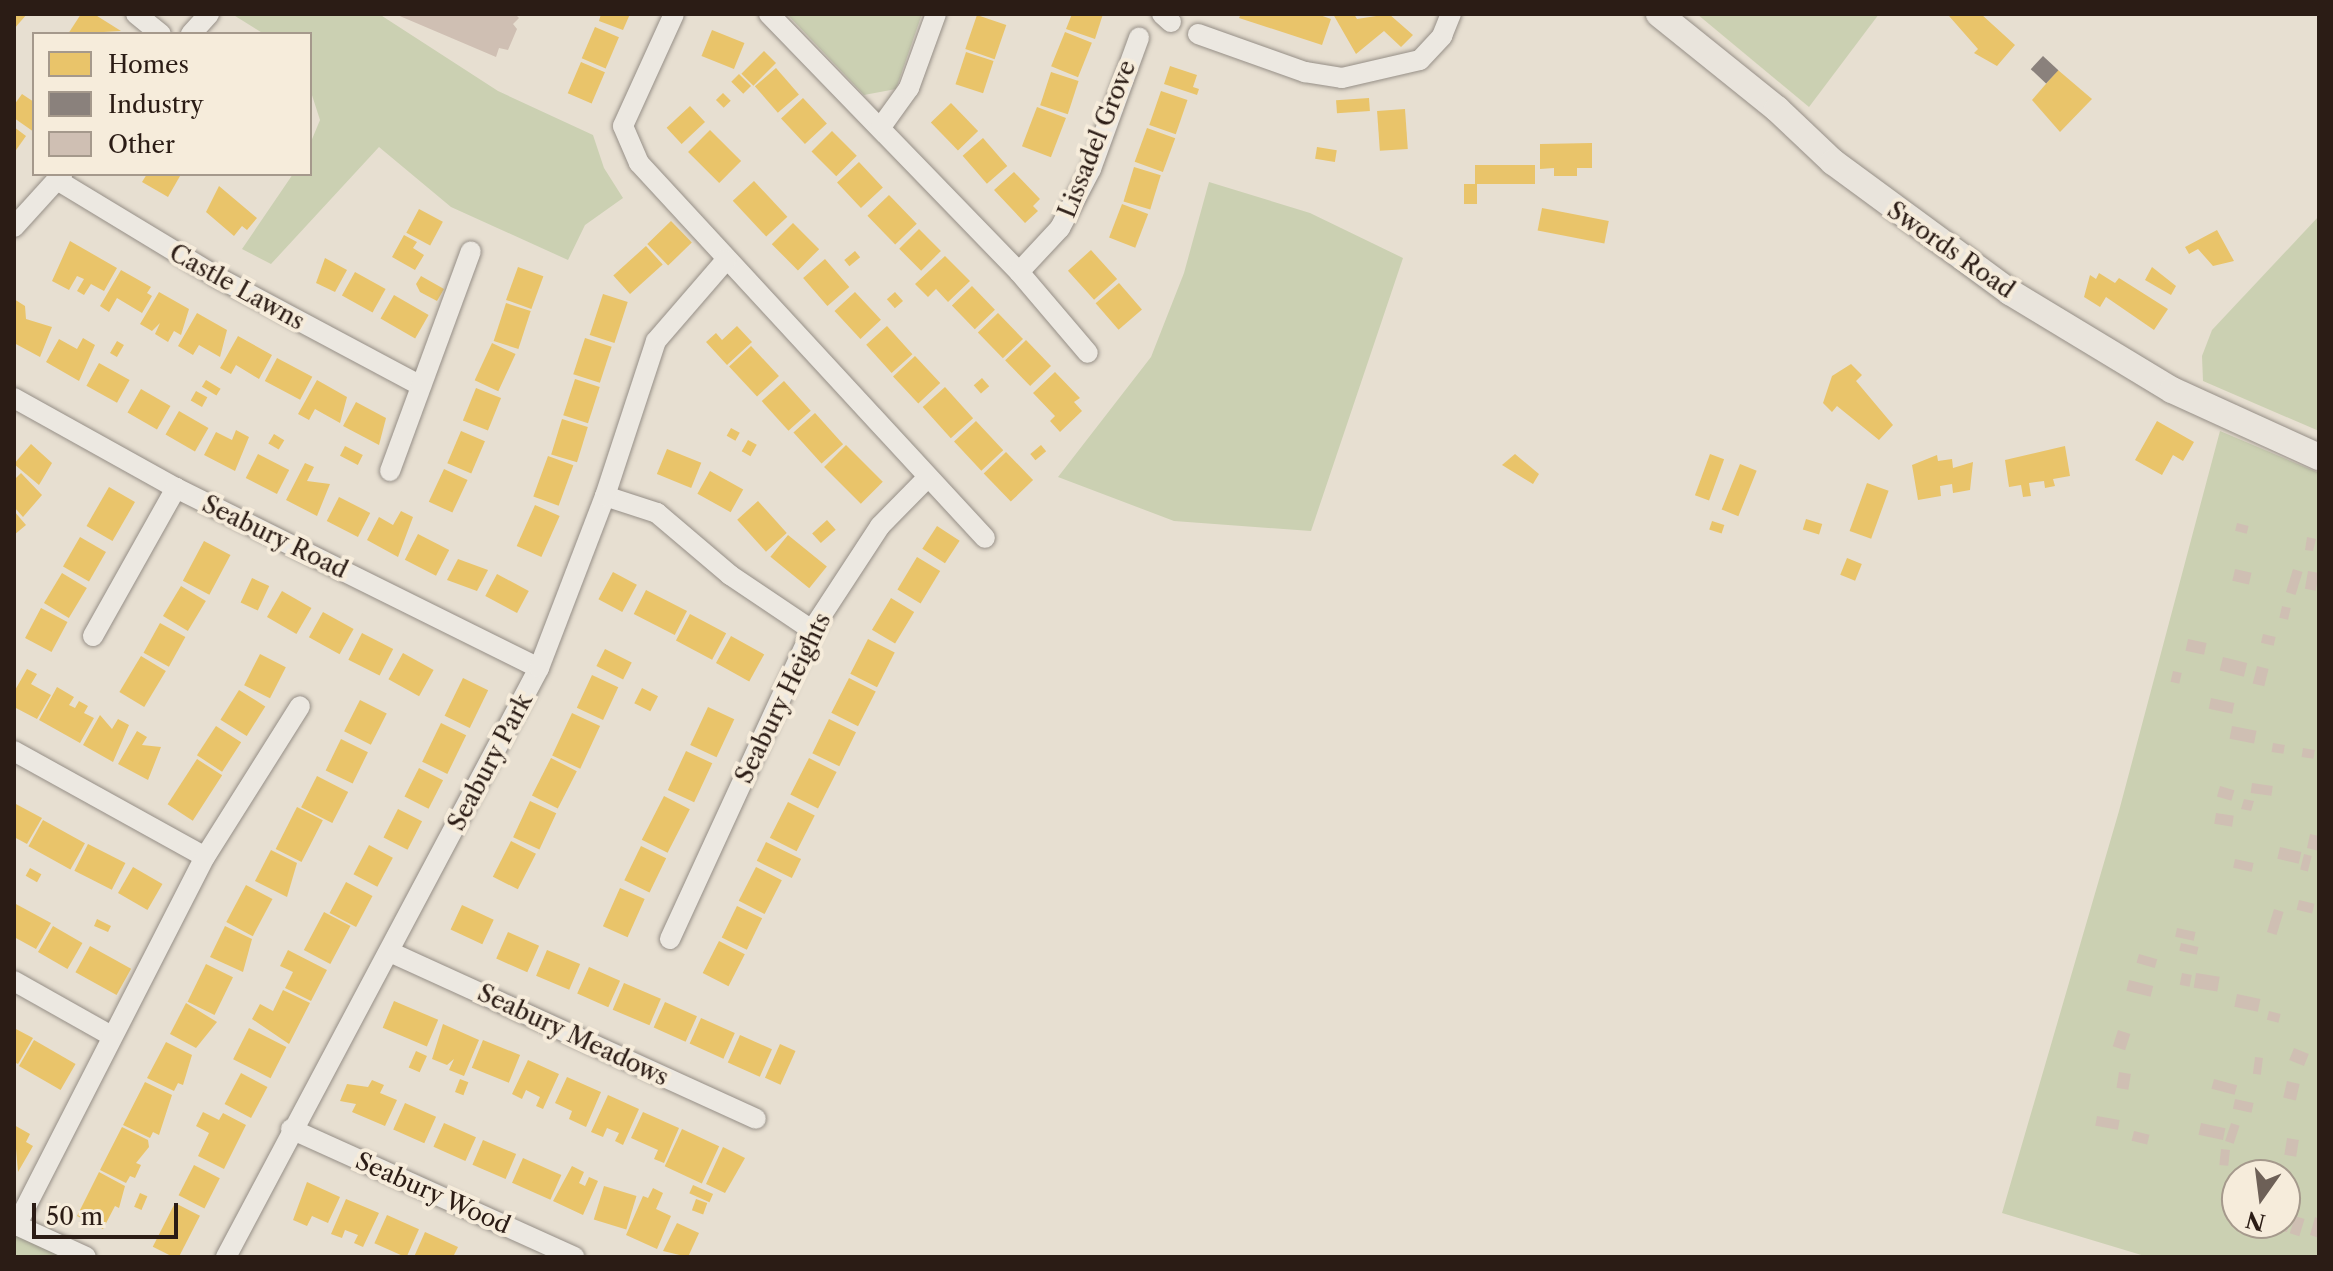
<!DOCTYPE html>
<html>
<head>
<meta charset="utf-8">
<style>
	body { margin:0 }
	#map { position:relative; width:2333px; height:1271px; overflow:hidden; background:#e7dfd1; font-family:"Libre Caslon Text",serif }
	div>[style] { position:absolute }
	.green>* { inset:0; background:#cbd0b2 }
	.homes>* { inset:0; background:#e9c46a; transform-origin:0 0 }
	.industry>* { inset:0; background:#8a817c; transform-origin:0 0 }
	.building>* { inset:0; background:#cfbfb3; transform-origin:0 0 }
	.roads { filter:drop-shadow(0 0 2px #968f87) drop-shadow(0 0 2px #968f87) }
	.minor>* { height:20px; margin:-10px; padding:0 10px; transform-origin:10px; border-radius:10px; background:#ece8e1 }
	.major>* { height:26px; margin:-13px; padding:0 13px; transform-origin:13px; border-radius:13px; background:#e9e4dc }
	span { translate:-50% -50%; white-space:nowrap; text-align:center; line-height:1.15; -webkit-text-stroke:8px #f6ecdb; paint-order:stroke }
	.street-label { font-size:24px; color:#2b1c15 }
	.frame { position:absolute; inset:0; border:16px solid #2b1c15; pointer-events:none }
	.legend { position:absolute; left:32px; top:32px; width:280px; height:144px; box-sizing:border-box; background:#f6ecdb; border:2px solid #a5998c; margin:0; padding:10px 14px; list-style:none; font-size:24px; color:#2b1c15 }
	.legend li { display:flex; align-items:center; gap:16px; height:40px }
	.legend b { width:40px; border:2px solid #a5998c }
	.north { position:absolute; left:2221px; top:1159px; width:80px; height:80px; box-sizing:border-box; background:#f6ecdb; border:2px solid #a5998c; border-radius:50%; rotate:194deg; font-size:22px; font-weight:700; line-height:32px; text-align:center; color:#2b1c15 }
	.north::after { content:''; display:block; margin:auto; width:28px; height:36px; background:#6d6057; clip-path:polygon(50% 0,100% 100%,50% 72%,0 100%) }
	.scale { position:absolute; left:32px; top:1203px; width:146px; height:36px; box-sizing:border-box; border:4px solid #2b1c15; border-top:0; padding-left:10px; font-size:24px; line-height:28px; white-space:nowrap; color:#2b1c15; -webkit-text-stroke:6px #f6ecdb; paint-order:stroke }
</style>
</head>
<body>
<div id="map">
	<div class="green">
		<i style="clip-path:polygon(232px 14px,379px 14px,498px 91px,593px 135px,604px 168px,623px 198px,585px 225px,568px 260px,451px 207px,379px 147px,271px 264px,242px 249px,293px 174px,310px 174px,310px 144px,320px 120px,310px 89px,310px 34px,264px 34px)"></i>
		<i style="clip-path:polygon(787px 14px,922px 14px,896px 89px,864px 95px)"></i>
		<i style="clip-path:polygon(1697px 14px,1879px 14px,1809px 107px)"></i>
		<i style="clip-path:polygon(1209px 182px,1310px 213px,1403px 258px,1311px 531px,1174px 521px,1058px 477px,1151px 357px,1184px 273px)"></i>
		<i style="clip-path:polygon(2319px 216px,2319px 431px,2203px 381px,2202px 356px,2212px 330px)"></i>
		<i style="clip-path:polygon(evenodd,2220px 431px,2319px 473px,2319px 1257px,2148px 1257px,2002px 1213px,2119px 811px,2220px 431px,2237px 1175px,2285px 1175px,2285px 1223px,2237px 1223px,2237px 1175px)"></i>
		<i style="clip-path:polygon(14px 1229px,74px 1257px,14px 1257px)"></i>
	</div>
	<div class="homes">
		<i style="clip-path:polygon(14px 14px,27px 14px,14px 29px)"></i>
		<i style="clip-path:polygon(81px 14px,94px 14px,121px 31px,68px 34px)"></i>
		<i style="clip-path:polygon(601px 14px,630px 14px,623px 30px,599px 21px)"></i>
		<i style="clip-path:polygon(1072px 14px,1103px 14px,1095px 39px,1066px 29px)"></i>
		<i style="clip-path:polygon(1241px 14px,1317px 14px,1331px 19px,1322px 45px,1239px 18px)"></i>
		<i style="clip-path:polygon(1333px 14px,1354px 14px,1357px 19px,1389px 14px,1413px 35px,1401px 47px,1384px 31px,1356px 54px)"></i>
		<i style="clip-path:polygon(1981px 14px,2015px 45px,1997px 66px,1974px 53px,1978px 49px,1949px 16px)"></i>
		<i style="left:977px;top:15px;width:31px;height:36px;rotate:19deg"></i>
		<i style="left:595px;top:27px;width:26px;height:34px;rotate:23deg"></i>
		<i style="left:712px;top:30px;width:35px;height:28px;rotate:22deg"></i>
		<i style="left:1065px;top:32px;width:29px;height:37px;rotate:22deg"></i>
		<i style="left:764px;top:51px;width:17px;height:32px;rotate:45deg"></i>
		<i style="left:966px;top:52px;width:29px;height:34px;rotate:18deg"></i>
		<i style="left:581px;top:62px;width:26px;height:34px;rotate:23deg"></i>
		<i style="clip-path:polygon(1170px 66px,1197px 75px,1193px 87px,1199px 89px,1197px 95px,1164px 84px)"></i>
		<i style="left:776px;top:68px;width:35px;height:28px;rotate:49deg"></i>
		<i style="clip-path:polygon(2058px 70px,2092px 99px,2060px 132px,2032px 100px)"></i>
		<i style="left:1051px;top:72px;width:29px;height:35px;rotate:18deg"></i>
		<i style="left:739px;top:74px;width:17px;height:11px;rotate:45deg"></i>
		<i style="left:1161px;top:91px;width:28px;height:36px;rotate:19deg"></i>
		<i style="left:723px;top:93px;width:11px;height:10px;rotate:45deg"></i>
		<i style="clip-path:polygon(22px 94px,34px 102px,34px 132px,14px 118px,14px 105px)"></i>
		<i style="left:803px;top:98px;width:35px;height:30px;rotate:47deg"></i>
		<i style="left:1369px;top:98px;width:13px;height:33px;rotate:86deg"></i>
		<i style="left:951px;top:103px;width:39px;height:28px;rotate:46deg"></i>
		<i style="left:690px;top:106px;width:22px;height:32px;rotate:47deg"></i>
		<i style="left:1037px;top:107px;width:31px;height:42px;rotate:21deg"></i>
		<i style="left:1405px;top:109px;width:40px;height:28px;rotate:86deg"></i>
		<i style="clip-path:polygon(14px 127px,26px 136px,14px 153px)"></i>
		<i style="left:1147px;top:128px;width:30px;height:36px;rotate:20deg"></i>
		<i style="left:710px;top:130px;width:44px;height:31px;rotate:45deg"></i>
		<i style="left:832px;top:131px;width:35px;height:29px;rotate:45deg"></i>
		<i style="left:983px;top:138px;width:37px;height:27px;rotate:49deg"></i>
		<i style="clip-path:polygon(1592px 143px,1592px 168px,1577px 168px,1577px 176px,1554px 176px,1554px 168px,1540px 169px,1540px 144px)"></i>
		<i style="left:1317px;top:147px;width:20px;height:12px;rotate:9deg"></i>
		<i style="left:859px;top:162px;width:35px;height:30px;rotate:47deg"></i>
		<i style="left:1475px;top:165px;width:60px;height:19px"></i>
		<i style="left:1134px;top:167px;width:28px;height:36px;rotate:17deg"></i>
		<i style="clip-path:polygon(1014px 172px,1040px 199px,1033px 206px,1038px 211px,1025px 223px,994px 190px)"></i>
		<i style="clip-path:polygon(147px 174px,177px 174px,180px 176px,168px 197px,142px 182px)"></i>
		<i style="left:754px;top:181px;width:49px;height:29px;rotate:47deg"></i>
		<i style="left:1464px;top:184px;width:13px;height:20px"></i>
		<i style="clip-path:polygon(219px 186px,257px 218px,247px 230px,242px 226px,234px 236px,206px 212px)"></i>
		<i style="left:889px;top:195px;width:40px;height:30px;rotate:46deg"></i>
		<i style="left:1122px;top:204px;width:28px;height:36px;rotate:21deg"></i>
		<i style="left:1542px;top:208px;width:68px;height:23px;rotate:11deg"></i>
		<i style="left:419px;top:209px;width:27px;height:27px;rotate:28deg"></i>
		<i style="left:671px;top:221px;width:30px;height:33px;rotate:46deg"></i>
		<i style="left:793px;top:223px;width:37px;height:30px;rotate:45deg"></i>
		<i style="left:919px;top:229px;width:31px;height:28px;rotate:45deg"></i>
		<i style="clip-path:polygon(2217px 230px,2234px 261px,2213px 266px,2198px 249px,2189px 254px,2185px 247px)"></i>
		<i style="clip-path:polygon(404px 235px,417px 242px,413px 248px,424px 255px,415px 270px,392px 257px)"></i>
		<i style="clip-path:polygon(70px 241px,117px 268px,104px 291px,91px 284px,84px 295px,77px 291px,84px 279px,77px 276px,69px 290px,52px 281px)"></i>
		<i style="left:646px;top:246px;width:25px;height:44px;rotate:48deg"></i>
		<i style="left:1091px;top:250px;width:39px;height:31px;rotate:48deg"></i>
		<i style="left:855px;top:251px;width:8px;height:14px;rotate:50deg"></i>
		<i style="clip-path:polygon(945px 256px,970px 281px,948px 302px,936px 289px,928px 297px,915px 284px)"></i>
		<i style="clip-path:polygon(325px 258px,347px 270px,335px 292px,316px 283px)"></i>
		<i style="left:825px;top:259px;width:37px;height:29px;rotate:49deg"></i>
		<i style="left:518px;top:267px;width:27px;height:35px;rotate:20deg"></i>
		<i style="clip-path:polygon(2152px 267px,2176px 286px,2171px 295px,2145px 280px)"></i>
		<i style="clip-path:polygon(121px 270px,151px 287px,147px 293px,152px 296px,142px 313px,117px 298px,109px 312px,100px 306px)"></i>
		<i style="left:355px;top:272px;width:35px;height:27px;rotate:29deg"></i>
		<i style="clip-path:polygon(2099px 273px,2115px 283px,2119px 278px,2168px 309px,2154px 330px,2106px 297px,2100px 307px,2084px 297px,2090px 275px,2096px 279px)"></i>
		<i style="clip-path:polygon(421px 276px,444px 289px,437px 301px,420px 292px,416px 284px)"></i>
		<i style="left:1119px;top:283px;width:35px;height:31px;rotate:49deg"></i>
		<i style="left:972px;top:286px;width:33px;height:28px;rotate:46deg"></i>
		<i style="clip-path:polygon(159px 292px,189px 309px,181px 335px,174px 331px,168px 342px,155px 334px,160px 323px,152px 331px,140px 324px)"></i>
		<i style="left:855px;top:292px;width:38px;height:28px;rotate:47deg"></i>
		<i style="left:895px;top:292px;width:12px;height:11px;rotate:48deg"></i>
		<i style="left:603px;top:294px;width:26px;height:43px;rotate:18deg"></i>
		<i style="left:394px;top:295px;width:40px;height:27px;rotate:30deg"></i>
		<i style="clip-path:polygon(14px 299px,25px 306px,26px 319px,52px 327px,40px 357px,14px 343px)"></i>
		<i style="left:506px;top:303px;width:26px;height:40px;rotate:18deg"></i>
		<i style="clip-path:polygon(197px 313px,227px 330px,220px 357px,199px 345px,193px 355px,178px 346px)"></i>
		<i style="left:998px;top:313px;width:36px;height:28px;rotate:46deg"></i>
		<i style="clip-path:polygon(737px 326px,752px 342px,727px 365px,706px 342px,716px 333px,722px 340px)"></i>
		<i style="left:887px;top:326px;width:38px;height:28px;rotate:48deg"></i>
		<i style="clip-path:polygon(238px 336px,272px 355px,259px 379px,236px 365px,231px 374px,220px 368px)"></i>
		<i style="clip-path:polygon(83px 338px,95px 345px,79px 381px,46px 362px,59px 339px,77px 349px)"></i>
		<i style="left:585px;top:338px;width:28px;height:38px;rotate:18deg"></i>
		<i style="left:1026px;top:340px;width:36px;height:29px;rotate:46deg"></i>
		<i style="left:117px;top:341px;width:8px;height:14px;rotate:30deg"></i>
		<i style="left:492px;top:343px;width:26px;height:41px;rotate:25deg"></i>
		<i style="left:751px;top:346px;width:41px;height:30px;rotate:47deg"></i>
		<i style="left:915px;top:356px;width:37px;height:30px;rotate:47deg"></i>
		<i style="left:277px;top:358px;width:40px;height:26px;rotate:28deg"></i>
		<i style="left:99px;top:363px;width:35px;height:26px;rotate:29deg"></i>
		<i style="clip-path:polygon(1851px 364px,1862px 375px,1856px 381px,1893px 425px,1879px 440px,1837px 406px,1832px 412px,1823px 403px,1832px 376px)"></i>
		<i style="clip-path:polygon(1055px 372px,1080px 398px,1074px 402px,1082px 411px,1060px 432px,1050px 421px,1055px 416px,1033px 393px)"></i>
		<i style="left:982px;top:378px;width:11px;height:11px;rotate:49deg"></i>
		<i style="left:575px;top:379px;width:26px;height:38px;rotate:18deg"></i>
		<i style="left:206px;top:380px;width:17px;height:8px;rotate:31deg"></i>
		<i style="clip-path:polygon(317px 380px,347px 397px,340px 423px,315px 409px,309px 420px,298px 414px)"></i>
		<i style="left:784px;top:381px;width:40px;height:30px;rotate:48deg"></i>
		<i style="left:945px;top:387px;width:42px;height:30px;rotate:48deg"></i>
		<i style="left:476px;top:388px;width:27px;height:35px;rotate:22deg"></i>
		<i style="left:141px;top:389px;width:34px;height:27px;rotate:30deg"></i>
		<i style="left:196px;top:391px;width:13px;height:11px;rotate:29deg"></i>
		<i style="clip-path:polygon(356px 402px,386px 418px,379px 445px,343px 426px)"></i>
		<i style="left:179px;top:411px;width:34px;height:27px;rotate:30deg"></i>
		<i style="left:815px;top:413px;width:42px;height:29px;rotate:48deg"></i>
		<i style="left:562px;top:419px;width:27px;height:37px;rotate:17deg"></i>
		<i style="left:976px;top:421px;width:40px;height:30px;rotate:47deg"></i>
		<i style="clip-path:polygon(2157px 421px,2194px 442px,2183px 461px,2173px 455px,2162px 475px,2135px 460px)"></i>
		<i style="left:731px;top:428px;width:10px;height:9px;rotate:29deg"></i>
		<i style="clip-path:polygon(236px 430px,249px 437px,235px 471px,204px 455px,216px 432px,232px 440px)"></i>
		<i style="left:461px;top:431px;width:26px;height:35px;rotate:23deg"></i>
		<i style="left:274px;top:434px;width:12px;height:11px;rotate:31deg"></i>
		<i style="left:748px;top:440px;width:10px;height:13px;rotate:29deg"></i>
		<i style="clip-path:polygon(31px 444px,52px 463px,39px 485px,14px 464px)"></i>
		<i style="left:846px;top:445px;width:52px;height:31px;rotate:45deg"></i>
		<i style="left:1041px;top:445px;width:8px;height:14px;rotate:50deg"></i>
		<i style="left:345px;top:446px;width:20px;height:11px;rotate:27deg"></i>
		<i style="clip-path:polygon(2065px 446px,2070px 476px,2053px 479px,2055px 486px,2045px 488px,2044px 481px,2029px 483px,2031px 496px,2023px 497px,2021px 485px,2009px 487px,2005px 460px)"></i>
		<i style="left:667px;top:449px;width:37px;height:27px;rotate:22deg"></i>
		<i style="left:1006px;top:452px;width:39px;height:31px;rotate:46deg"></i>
		<i style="left:258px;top:454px;width:35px;height:27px;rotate:27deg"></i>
		<i style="clip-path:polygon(1515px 454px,1539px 474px,1533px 484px,1502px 465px)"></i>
		<i style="left:1710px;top:454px;width:15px;height:44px;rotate:20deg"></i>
		<i style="clip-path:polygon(1937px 455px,1938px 461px,1952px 459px,1953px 468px,1973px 462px,1970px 490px,1953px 493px,1952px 484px,1940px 486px,1941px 496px,1918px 500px,1912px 465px)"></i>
		<i style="left:548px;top:456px;width:27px;height:43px;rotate:20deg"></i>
		<i style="clip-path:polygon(305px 463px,314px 467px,307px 481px,330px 484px,317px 516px,286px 500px)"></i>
		<i style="left:1740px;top:464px;width:18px;height:49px;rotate:22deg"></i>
		<i style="left:444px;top:469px;width:26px;height:36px;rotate:25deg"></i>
		<i style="left:710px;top:471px;width:38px;height:26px;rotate:29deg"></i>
		<i style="clip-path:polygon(21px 473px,42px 495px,23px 517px,14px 507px,14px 480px)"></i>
		<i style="left:1867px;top:483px;width:23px;height:51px;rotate:20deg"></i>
		<i style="left:109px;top:487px;width:30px;height:45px;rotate:30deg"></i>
		<i style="left:339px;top:497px;width:35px;height:27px;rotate:27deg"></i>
		<i style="left:758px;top:501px;width:43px;height:28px;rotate:48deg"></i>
		<i style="left:535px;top:505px;width:27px;height:45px;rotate:24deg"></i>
		<i style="clip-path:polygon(14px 511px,26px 525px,14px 535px)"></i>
		<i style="clip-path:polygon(401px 511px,413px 517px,398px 557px,367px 540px,379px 517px,393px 525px)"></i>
		<i style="left:1806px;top:519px;width:17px;height:11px;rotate:17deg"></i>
		<i style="left:827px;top:520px;width:13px;height:20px;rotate:48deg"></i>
		<i style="left:1712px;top:521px;width:13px;height:9px;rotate:18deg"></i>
		<i style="left:937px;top:526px;width:27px;height:27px;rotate:33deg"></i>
		<i style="left:418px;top:534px;width:35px;height:29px;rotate:27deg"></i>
		<i style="left:788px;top:535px;width:50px;height:28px;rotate:39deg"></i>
		<i style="left:80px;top:537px;width:30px;height:34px;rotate:30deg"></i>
		<i style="left:204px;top:541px;width:30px;height:45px;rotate:28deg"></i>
		<i style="left:917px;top:557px;width:27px;height:38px;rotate:31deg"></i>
		<i style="left:1847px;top:558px;width:16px;height:18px;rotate:22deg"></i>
		<i style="clip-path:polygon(458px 559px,488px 570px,477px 591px,447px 580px)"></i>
		<i style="left:613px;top:572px;width:27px;height:31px;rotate:28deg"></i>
		<i style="left:62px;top:573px;width:29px;height:35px;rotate:31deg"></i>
		<i style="left:497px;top:574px;width:36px;height:25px;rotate:28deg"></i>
		<i style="left:252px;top:578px;width:19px;height:27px;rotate:25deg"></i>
		<i style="left:181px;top:586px;width:29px;height:35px;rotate:31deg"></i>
		<i style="left:646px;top:590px;width:46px;height:27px;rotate:27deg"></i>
		<i style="left:282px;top:591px;width:34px;height:30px;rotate:30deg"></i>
		<i style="left:891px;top:598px;width:27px;height:37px;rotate:31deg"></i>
		<i style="left:41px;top:608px;width:30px;height:34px;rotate:28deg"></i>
		<i style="left:323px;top:612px;width:35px;height:29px;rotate:29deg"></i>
		<i style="left:690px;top:614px;width:41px;height:30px;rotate:28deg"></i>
		<i style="left:160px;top:623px;width:29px;height:34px;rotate:29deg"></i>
		<i style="left:362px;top:633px;width:35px;height:30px;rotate:27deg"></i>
		<i style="left:731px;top:636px;width:38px;height:31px;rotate:29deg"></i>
		<i style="left:868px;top:639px;width:30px;height:39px;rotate:27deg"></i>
		<i style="left:605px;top:649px;width:30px;height:19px;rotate:27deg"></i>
		<i style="left:403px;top:653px;width:35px;height:30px;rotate:29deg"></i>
		<i style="left:260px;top:654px;width:29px;height:35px;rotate:27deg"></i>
		<i style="left:141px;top:656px;width:29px;height:42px;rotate:31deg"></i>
		<i style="clip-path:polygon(27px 669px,37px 674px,31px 684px,51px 695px,37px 719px,14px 707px,14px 692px)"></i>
		<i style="left:592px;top:675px;width:29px;height:36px;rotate:25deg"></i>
		<i style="left:463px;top:678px;width:28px;height:42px;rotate:26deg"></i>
		<i style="left:849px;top:678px;width:30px;height:39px;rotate:27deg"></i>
		<i style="clip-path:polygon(57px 687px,74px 697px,69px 705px,75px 708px,79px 701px,88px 706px,84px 713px,94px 718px,80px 743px,39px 720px)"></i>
		<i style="left:642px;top:688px;width:18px;height:17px;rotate:27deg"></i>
		<i style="left:239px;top:690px;width:31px;height:35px;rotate:32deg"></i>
		<i style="left:360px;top:700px;width:30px;height:35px;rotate:27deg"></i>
		<i style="left:708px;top:707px;width:29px;height:42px;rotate:25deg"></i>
		<i style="left:572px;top:713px;width:31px;height:47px;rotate:25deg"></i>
		<i style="clip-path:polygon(100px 715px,112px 729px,118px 719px,129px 725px,113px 762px,83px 745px)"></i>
		<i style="left:829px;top:719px;width:30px;height:38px;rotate:26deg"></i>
		<i style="left:441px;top:723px;width:28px;height:43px;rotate:26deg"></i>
		<i style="left:216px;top:726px;width:30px;height:35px;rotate:33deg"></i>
		<i style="clip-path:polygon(137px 731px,147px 737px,142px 745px,161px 747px,148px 780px,118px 764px)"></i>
		<i style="left:341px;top:739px;width:30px;height:35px;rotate:26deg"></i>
		<i style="left:686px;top:751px;width:29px;height:43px;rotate:25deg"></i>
		<i style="left:551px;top:758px;width:29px;height:42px;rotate:27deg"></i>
		<i style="left:809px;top:758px;width:31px;height:41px;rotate:27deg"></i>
		<i style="left:197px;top:759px;width:30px;height:54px;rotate:33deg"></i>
		<i style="left:419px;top:768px;width:27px;height:32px;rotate:27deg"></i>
		<i style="left:317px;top:776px;width:35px;height:35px;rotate:27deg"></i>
		<i style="left:664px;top:796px;width:29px;height:49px;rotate:27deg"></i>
		<i style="left:530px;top:801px;width:29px;height:40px;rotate:25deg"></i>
		<i style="left:788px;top:802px;width:30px;height:40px;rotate:27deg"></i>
		<i style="clip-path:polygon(14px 803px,42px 818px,27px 844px,14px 837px)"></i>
		<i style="left:297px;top:807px;width:29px;height:47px;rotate:27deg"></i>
		<i style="left:398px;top:809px;width:27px;height:32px;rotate:27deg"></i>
		<i style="left:43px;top:820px;width:48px;height:30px;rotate:29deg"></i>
		<i style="left:511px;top:841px;width:28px;height:40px;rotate:27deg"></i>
		<i style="left:766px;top:842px;width:39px;height:21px;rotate:26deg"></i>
		<i style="left:88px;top:844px;width:42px;height:30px;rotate:27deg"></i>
		<i style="left:369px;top:845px;width:27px;height:33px;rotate:28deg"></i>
		<i style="left:641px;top:846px;width:28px;height:38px;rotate:26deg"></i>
		<i style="clip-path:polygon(271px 850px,297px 863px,287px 897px,255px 881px)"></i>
		<i style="left:133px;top:867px;width:34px;height:30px;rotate:30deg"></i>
		<i style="left:756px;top:867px;width:29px;height:38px;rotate:27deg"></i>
		<i style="left:30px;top:868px;width:13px;height:9px;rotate:29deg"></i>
		<i style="left:346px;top:882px;width:30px;height:35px;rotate:28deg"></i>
		<i style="left:246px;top:885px;width:30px;height:42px;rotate:28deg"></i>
		<i style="left:620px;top:888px;width:27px;height:42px;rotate:24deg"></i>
		<i style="clip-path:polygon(14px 903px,51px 923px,36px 949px,14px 937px)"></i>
		<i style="left:462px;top:905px;width:35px;height:27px;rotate:25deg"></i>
		<i style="left:737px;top:906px;width:28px;height:35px;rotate:26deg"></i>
		<i style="left:324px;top:912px;width:30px;height:43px;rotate:28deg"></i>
		<i style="clip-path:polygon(97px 919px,111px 926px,108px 932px,94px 926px)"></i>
		<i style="left:53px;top:926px;width:34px;height:30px;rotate:30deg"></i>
		<i style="clip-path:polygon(225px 926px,252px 939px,243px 972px,210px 957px)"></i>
		<i style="left:508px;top:932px;width:34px;height:29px;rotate:24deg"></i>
		<i style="left:719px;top:941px;width:29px;height:36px;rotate:27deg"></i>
		<i style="left:90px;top:946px;width:47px;height:30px;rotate:29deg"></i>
		<i style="clip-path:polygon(288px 950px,327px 970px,311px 1001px,285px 988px,293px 972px,280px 966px)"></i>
		<i style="left:547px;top:950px;width:36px;height:28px;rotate:23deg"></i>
		<i style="left:206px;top:964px;width:30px;height:42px;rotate:26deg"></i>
		<i style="left:589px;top:967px;width:34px;height:29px;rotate:24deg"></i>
		<i style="left:624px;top:983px;width:40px;height:29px;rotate:23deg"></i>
		<i style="clip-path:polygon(283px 990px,310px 1003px,289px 1044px,252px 1019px,260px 1004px,273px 1011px)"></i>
		<i style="left:394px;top:1001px;width:48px;height:29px;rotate:23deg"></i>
		<i style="left:665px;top:1002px;width:35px;height:28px;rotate:24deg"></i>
		<i style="clip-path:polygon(186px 1003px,217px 1022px,196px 1048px,170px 1034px)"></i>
		<i style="left:701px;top:1018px;width:37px;height:28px;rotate:24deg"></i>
		<i style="clip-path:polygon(443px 1024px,479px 1040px,464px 1076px,449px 1070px,454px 1059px,447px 1065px,432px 1059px)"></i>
		<i style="clip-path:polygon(14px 1028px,33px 1038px,18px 1064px,14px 1062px)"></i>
		<i style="left:249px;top:1028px;width:42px;height:35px;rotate:27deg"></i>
		<i style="left:740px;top:1035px;width:35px;height:30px;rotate:24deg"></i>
		<i style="left:34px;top:1040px;width:48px;height:30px;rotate:30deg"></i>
		<i style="left:483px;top:1040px;width:40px;height:30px;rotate:22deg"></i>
		<i style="clip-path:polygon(166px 1042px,192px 1055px,183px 1085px,178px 1083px,174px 1091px,147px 1078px)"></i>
		<i style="left:780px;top:1044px;width:17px;height:37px;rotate:24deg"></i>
		<i style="left:416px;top:1051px;width:12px;height:18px;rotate:24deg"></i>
		<i style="clip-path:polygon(528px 1060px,559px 1074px,543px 1109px,536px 1106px,540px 1097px,526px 1090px,522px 1099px,512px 1094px)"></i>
		<i style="left:241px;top:1073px;width:30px;height:35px;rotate:28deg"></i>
		<i style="clip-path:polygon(567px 1077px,601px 1092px,586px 1127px,569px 1119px,572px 1111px,555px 1103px)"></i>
		<i style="left:460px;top:1079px;width:9px;height:14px;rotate:21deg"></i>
		<i style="clip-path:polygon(372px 1080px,384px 1085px,380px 1093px,397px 1100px,385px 1126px,352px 1112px,356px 1104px,340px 1101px,347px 1084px,368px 1087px)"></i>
		<i style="clip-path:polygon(145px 1082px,172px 1095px,159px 1135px,153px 1132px,150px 1138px,123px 1125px)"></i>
		<i style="clip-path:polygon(608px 1095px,639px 1109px,623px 1145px,615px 1141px,619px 1133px,607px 1128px,603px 1137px,591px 1132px)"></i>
		<i style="left:405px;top:1103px;width:34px;height:29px;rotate:24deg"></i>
		<i style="clip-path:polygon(203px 1112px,219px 1120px,223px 1113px,246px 1125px,224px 1169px,198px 1156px,209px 1133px,196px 1126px)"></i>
		<i style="clip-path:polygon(643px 1112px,679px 1128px,664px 1163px,654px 1159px,658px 1150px,631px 1138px)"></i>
		<i style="left:444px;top:1123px;width:35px;height:26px;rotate:24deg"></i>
		<i style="clip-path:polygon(14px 1125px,30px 1134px,26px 1142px,33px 1146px,18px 1172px)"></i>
		<i style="clip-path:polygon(122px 1127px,148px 1140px,149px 1147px,136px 1163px,141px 1165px,135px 1178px,130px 1176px,126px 1183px,100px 1170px)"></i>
		<i style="left:682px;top:1129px;width:41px;height:41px;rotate:25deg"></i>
		<i style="left:483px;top:1140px;width:36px;height:27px;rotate:23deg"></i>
		<i style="clip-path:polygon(723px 1147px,745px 1158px,725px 1193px,706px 1184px)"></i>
		<i style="left:523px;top:1158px;width:42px;height:27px;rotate:24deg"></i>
		<i style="left:194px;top:1165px;width:29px;height:34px;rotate:27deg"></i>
		<i style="clip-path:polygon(572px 1166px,584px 1172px,579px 1183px,585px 1186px,589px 1177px,598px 1181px,583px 1215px,553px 1201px)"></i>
		<i style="clip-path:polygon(99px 1172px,125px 1186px,119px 1208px,115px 1206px,103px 1229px,77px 1216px)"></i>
		<i style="clip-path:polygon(307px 1182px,340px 1197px,328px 1223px,312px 1216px,307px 1226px,293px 1220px)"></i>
		<i style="left:693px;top:1185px;width:22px;height:9px;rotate:24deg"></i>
		<i style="left:604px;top:1186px;width:34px;height:35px;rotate:17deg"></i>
		<i style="clip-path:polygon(653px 1188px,663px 1193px,656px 1209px,671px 1216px,657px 1249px,626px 1235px,643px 1196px,648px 1198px)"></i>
		<i style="left:140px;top:1193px;width:8px;height:15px;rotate:23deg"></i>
		<i style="clip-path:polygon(346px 1199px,379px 1213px,363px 1247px,354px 1243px,358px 1235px,345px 1230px,342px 1238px,331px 1234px)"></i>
		<i style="left:696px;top:1199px;width:12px;height:12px;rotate:20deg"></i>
		<i style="left:175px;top:1203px;width:28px;height:49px;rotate:27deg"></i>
		<i style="left:387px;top:1215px;width:35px;height:31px;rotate:24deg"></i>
		<i style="clip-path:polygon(677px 1223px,699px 1233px,688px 1257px,663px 1251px)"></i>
		<i style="clip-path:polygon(425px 1232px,458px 1247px,453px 1257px,414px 1257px)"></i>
	</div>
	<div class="industry">
		<i style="left:2043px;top:56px;width:21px;height:18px;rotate:43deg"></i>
	</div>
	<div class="building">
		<i style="clip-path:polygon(395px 14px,515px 14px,519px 18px,513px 24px,517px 29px,508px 50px,499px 48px,496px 57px)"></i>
		<i style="left:2237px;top:523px;width:12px;height:8px;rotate:14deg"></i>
		<i style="clip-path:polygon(2307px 537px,2316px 539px,2313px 551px,2305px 550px)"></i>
		<i style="left:2235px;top:569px;width:17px;height:12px;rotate:13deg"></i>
		<i style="left:2293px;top:569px;width:10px;height:24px;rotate:17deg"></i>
		<i style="left:2308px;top:571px;width:11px;height:18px;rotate:10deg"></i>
		<i style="left:2282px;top:606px;width:9px;height:12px;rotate:13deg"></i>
		<i style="left:2263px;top:634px;width:13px;height:9px;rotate:13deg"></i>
		<i style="left:2188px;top:639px;width:19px;height:12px;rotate:12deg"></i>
		<i style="left:2223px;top:657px;width:25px;height:14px;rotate:14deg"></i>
		<i style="left:2257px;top:666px;width:12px;height:18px;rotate:14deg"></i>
		<i style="left:2173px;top:671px;width:9px;height:11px;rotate:13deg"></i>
		<i style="left:2211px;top:698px;width:24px;height:11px;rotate:12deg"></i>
		<i style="left:2232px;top:726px;width:25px;height:13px;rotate:11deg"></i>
		<i style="left:2273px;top:743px;width:12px;height:9px;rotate:9deg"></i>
		<i style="left:2303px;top:748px;width:12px;height:9px;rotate:9deg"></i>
		<i style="left:2252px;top:783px;width:21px;height:10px;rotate:8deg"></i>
		<i style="left:2220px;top:786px;width:15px;height:11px;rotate:16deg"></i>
		<i style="clip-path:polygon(2244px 799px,2254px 801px,2251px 811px,2241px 809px)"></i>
		<i style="left:2216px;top:813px;width:18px;height:11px;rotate:9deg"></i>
		<i style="clip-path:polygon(2310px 834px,2319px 836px,2319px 851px,2307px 848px)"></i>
		<i style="left:2280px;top:847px;width:22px;height:12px;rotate:13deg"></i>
		<i style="left:2304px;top:854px;width:8px;height:16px;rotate:14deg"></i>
		<i style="left:2235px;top:859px;width:19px;height:9px;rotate:12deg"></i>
		<i style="left:2299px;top:900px;width:16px;height:10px;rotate:14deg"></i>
		<i style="left:2274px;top:909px;width:10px;height:24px;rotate:17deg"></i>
		<i style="left:2177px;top:928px;width:19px;height:9px;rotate:12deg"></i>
		<i style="left:2181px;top:943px;width:18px;height:8px;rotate:13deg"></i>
		<i style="left:2139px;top:954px;width:19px;height:9px;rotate:16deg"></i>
		<i style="left:2182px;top:973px;width:10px;height:12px;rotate:11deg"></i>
		<i style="left:2196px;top:973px;width:24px;height:15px;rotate:9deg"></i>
		<i style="left:2129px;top:980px;width:25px;height:11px;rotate:14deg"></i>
		<i style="left:2237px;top:994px;width:24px;height:13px;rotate:12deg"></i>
		<i style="left:2269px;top:1011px;width:12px;height:9px;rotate:14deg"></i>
		<i style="left:2118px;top:1030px;width:13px;height:17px;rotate:18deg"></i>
		<i style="left:2294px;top:1048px;width:16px;height:13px;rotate:22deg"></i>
		<i style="left:2255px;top:1057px;width:8px;height:17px;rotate:7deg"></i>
		<i style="left:2119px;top:1072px;width:12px;height:16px;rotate:9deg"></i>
		<i style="left:2214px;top:1079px;width:24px;height:10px;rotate:15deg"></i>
		<i style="left:2287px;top:1081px;width:13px;height:17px;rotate:13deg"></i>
		<i style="left:2235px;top:1099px;width:19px;height:10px;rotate:12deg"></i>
		<i style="left:2097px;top:1116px;width:23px;height:10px;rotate:10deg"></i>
		<i style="left:2201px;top:1123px;width:25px;height:12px;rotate:12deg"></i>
		<i style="left:2231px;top:1123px;width:9px;height:19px;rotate:18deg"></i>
		<i style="left:2134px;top:1131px;width:16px;height:10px;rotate:14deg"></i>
		<i style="left:2287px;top:1138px;width:12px;height:17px;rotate:9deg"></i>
		<i style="left:2221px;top:1149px;width:9px;height:16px;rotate:6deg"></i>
		<i style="clip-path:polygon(2285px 1213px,2291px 1215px,2287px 1232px,2276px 1230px,2278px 1223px,2285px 1223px)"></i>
		<i style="left:2295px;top:1216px;width:10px;height:18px;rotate:17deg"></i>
		<i style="clip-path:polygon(2315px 1217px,2319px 1219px,2319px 1238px,2310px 1235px)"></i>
	</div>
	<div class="roads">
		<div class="minor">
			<i style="left:136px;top:14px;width:32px;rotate:39deg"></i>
			<i style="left:674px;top:14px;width:123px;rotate:114.5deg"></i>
			<i style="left:623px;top:126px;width:40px;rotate:66.6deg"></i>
			<i style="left:639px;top:163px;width:510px;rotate:47.3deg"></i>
			<i style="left:769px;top:14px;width:359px;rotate:45.9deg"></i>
			<i style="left:1019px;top:272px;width:106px;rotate:49.6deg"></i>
			<i style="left:1162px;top:14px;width:12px;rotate:42deg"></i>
			<i style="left:191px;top:34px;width:27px;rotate:-48deg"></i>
			<i style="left:1198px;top:34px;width:114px;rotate:19.6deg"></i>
			<i style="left:1305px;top:72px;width:37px;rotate:9deg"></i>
			<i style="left:1342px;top:78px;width:80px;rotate:-13deg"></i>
			<i style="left:1420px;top:60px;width:33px;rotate:-47deg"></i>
			<i style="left:1442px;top:36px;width:24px;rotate:-68deg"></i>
			<i style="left:881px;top:127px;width:48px;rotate:-54.3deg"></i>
			<i style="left:909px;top:88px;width:79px;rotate:-70deg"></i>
			<i style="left:57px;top:180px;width:187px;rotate:31.2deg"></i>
			<i style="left:217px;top:277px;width:231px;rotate:28.1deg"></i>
			<i style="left:14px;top:227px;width:72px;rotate:-47.8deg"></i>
			<i style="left:1019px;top:272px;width:60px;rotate:-47deg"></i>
			<i style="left:1060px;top:228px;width:67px;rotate:-62.3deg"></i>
			<i style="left:1091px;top:169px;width:140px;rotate:-69.9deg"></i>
			<i style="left:14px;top:398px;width:185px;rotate:29.1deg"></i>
			<i style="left:176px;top:488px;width:405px;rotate:26.4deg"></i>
			<i style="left:390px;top:471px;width:234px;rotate:-69.8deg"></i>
			<i style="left:605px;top:496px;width:55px;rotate:18.1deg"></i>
			<i style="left:657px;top:513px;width:96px;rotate:40.3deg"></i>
			<i style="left:730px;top:575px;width:99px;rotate:33.9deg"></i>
			<i style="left:93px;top:636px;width:170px;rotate:-60.7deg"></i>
			<i style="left:14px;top:751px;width:218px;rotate:29deg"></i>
			<i style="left:670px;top:939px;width:340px;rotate:-65.3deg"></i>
			<i style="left:812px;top:630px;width:124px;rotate:-56.8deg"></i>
			<i style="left:880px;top:526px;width:67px;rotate:-45.6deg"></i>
			<i style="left:390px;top:952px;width:402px;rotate:24.5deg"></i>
			<i style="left:14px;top:981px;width:110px;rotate:29.4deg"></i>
			<i style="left:291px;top:1129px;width:311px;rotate:24.3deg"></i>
			<i style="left:14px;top:1224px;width:79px;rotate:24.6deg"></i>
			<i style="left:16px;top:1226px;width:415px;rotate:-62.9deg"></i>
			<i style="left:205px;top:857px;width:178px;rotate:-57.8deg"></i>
			<i style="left:226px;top:1257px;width:667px;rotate:-62.01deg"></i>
			<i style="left:539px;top:668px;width:184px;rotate:-69deg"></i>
			<i style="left:605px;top:496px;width:163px;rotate:-71.8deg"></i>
			<i style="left:656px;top:341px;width:107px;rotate:-49.2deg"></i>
		</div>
		<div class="major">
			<i style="left:1659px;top:14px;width:151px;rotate:38.8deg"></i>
			<i style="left:1777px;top:109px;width:77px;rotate:43.4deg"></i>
			<i style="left:1833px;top:162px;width:220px;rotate:36.3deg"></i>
			<i style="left:2010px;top:292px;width:189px;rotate:31.2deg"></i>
			<i style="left:2172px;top:390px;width:162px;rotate:24.5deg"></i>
		</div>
	</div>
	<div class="street-label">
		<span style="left:1097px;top:139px;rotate:-68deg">Lissadel Grove</span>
		<span style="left:1951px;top:250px;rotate:35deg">Swords Road</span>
		<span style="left:237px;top:287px;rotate:29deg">Castle Lawns</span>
		<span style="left:275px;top:537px;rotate:26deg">Seabury Road</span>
		<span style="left:783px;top:698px;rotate:-64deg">Seabury Heights</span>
		<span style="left:490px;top:762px;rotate:-62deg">Seabury Park</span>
		<span style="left:573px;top:1035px;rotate:25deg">Seabury Meadows</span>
		<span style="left:433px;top:1193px;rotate:24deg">Seabury Wood</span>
	</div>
	<div class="frame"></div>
	<ul class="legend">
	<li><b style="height:22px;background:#e9c46a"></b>Homes</li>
	<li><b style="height:22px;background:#8a817c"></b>Industry</li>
	<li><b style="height:22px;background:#cfbfb3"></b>Other</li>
	</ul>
	<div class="north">N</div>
	<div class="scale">50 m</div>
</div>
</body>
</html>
